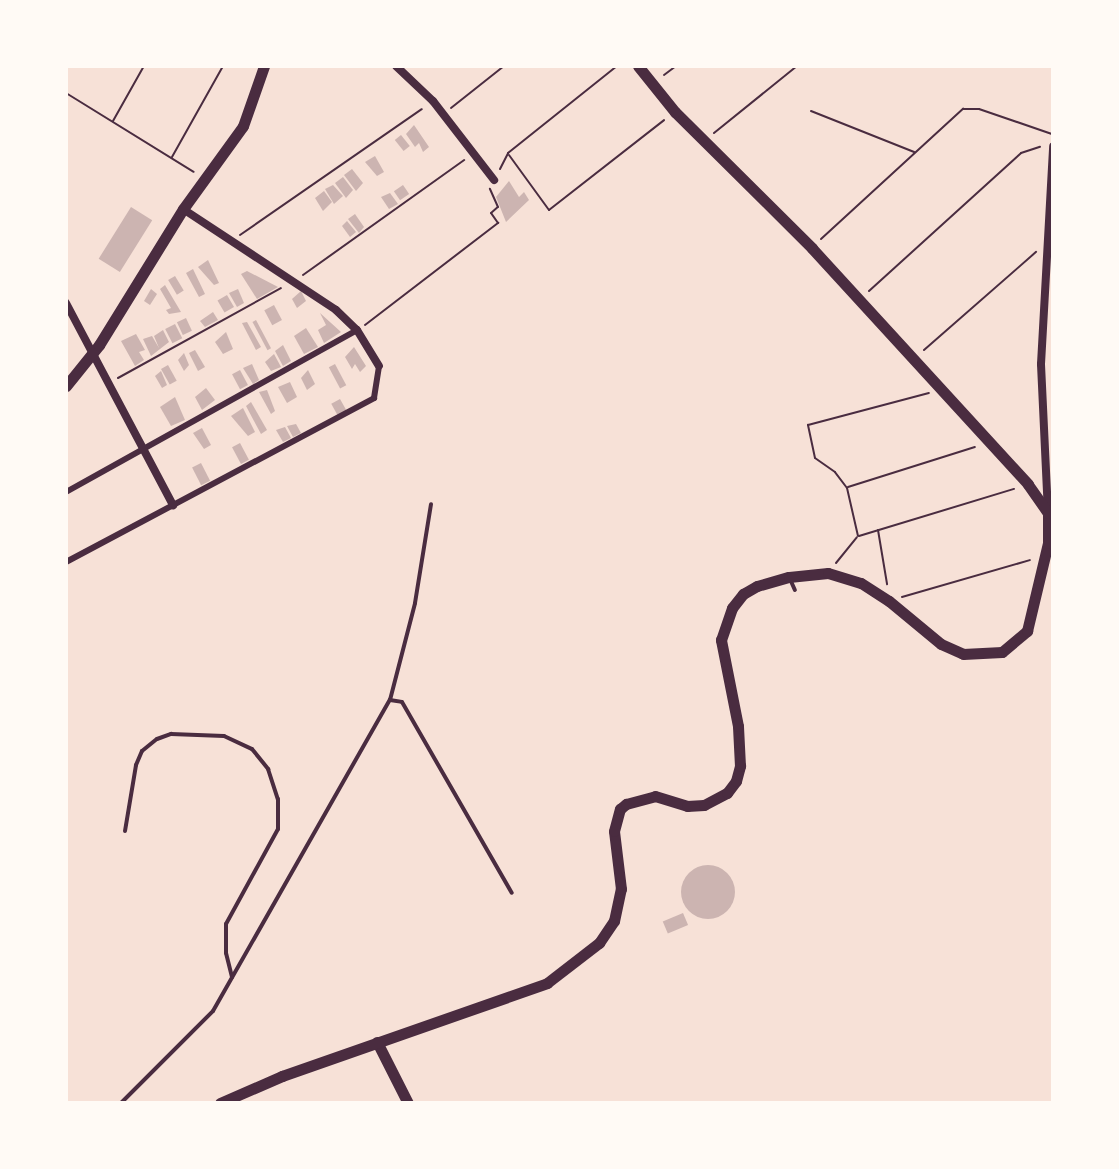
<!DOCTYPE html>
<html>
<head>
<meta charset="utf-8">
<style>
	body { margin:0 }
	#map { position:relative; width:1119px; height:1169px; overflow:hidden; background:#f7e1d7; font-family:"Golos Text",sans-serif }
	div>[style] { position:absolute }
	.building>* { inset:0; background:#ccb4b1; transform-origin:0 0 }
	.round { border-radius:50% }
	.path>* { height:2px; margin:-1px; padding:0 1px; transform-origin:1px; border-radius:1px; background:#4a2c40 }
	.service>* { height:4px; margin:-2px; padding:0 2px; transform-origin:2px; border-radius:2px; background:#4a2c40 }
	.pedestrian>* { height:6px; margin:-3px; padding:0 3px; transform-origin:3px; border-radius:3px; background:#4a2c40 }
	.minor>* { height:8px; margin:-4px; padding:0 4px; transform-origin:4px; border-radius:4px; background:#4a2c40 }
	.tertiary>* { height:11px; margin:-5.5px; padding:0 5.5px; transform-origin:5.5px; border-radius:5.5px; background:#4a2c40 }
	span { translate:-50% -50%; white-space:nowrap; text-align:center; line-height:1.15; -webkit-text-stroke:6px #fffaf5; paint-order:stroke }
	.frame { position:absolute; inset:0; border:68px solid #fffaf5; pointer-events:none }
</style>
</head>
<body>
<div id="map">
	<div class="building">
		<i style="clip-path:polygon(414px 125px,429px 147px,423px 152px,419px 143px,415px 147px,406px 134px)"></i>
		<i style="left:401px;top:135px;width:14px;height:8px;rotate:51deg"></i>
		<i style="clip-path:polygon(375px 156px,384px 172px,377px 176px,365px 162px)"></i>
		<i style="clip-path:polygon(352px 169px,363px 183px,356px 191px,344px 175px)"></i>
		<i style="clip-path:polygon(343px 177px,353px 190px,346px 198px,335px 183px)"></i>
		<i style="clip-path:polygon(509px 181px,519px 197px,524px 192px,529px 200px,506px 222px,496px 197px)"></i>
		<i style="clip-path:polygon(333px 185px,343px 196px,334px 204px,325px 189px)"></i>
		<i style="left:403px;top:185px;width:11px;height:11px;rotate:56deg"></i>
		<i style="clip-path:polygon(324px 191px,332px 202px,323px 211px,315px 198px)"></i>
		<i style="clip-path:polygon(390px 193px,398px 204px,389px 209px,381px 197px)"></i>
		<i style="left:131px;top:207px;width:25px;height:61px;rotate:32deg"></i>
		<i style="clip-path:polygon(355px 214px,364px 227px,359px 233px,348px 219px)"></i>
		<i style="clip-path:polygon(347px 221px,356px 232px,350px 237px,342px 226px)"></i>
		<i style="clip-path:polygon(208px 260px,219px 283px,214px 285px,198px 267px)"></i>
		<i style="clip-path:polygon(193px 269px,205px 294px,199px 297px,186px 273px)"></i>
		<i style="clip-path:polygon(247px 271px,278px 287px,257px 299px,241px 274px)"></i>
		<i style="left:175px;top:276px;width:17px;height:8px;rotate:59deg"></i>
		<i style="clip-path:polygon(165px 285px,181px 312px,169px 314px,166px 310px,171px 308px,160px 289px)"></i>
		<i style="clip-path:polygon(151px 289px,157px 294px,150px 305px,144px 301px)"></i>
		<i style="clip-path:polygon(238px 289px,244px 303px,237px 307px,229px 293px)"></i>
		<i style="clip-path:polygon(301px 291px,306px 301px,297px 308px,292px 299px)"></i>
		<i style="left:227px;top:295px;width:14px;height:11px;rotate:60deg"></i>
		<i style="left:274px;top:305px;width:17px;height:11px;rotate:62deg"></i>
		<i style="clip-path:polygon(213px 312px,218px 320px,205px 327px,200px 321px)"></i>
		<i style="clip-path:polygon(320px 313px,341px 332px,324px 343px,318px 330px,326px 325px)"></i>
		<i style="left:186px;top:318px;width:14px;height:10px;rotate:65deg"></i>
		<i style="left:256px;top:320px;width:32px;height:4px;rotate:62deg"></i>
		<i style="clip-path:polygon(247px 322px,261px 347px,256px 350px,242px 323px)"></i>
		<i style="left:175px;top:324px;width:16px;height:11px;rotate:63deg"></i>
		<i style="clip-path:polygon(306px 328px,318px 347px,304px 354px,294px 336px)"></i>
		<i style="clip-path:polygon(163px 330px,169px 342px,151px 356px,143px 339px,152px 336px,159px 348px,154px 336px)"></i>
		<i style="clip-path:polygon(226px 332px,233px 349px,223px 354px,215px 342px)"></i>
		<i style="clip-path:polygon(136px 334px,145px 350px,139px 352px,144px 360px,135px 366px,121px 341px)"></i>
		<i style="clip-path:polygon(283px 345px,291px 361px,283px 366px,275px 351px)"></i>
		<i style="clip-path:polygon(354px 347px,366px 366px,360px 372px,355px 364px,352px 369px,345px 357px)"></i>
		<i style="clip-path:polygon(195px 350px,205px 367px,198px 371px,189px 353px)"></i>
		<i style="clip-path:polygon(184px 353px,189px 365px,184px 371px,178px 360px)"></i>
		<i style="clip-path:polygon(274px 354px,281px 367px,271px 371px,265px 362px)"></i>
		<i style="clip-path:polygon(252px 364px,259px 380px,253px 384px,243px 368px)"></i>
		<i style="left:335px;top:364px;width:24px;height:7px;rotate:62deg"></i>
		<i style="left:168px;top:365px;width:18px;height:8px;rotate:61deg"></i>
		<i style="left:240px;top:370px;width:17px;height:9px;rotate:62deg"></i>
		<i style="clip-path:polygon(308px 370px,315px 384px,307px 390px,301px 378px)"></i>
		<i style="clip-path:polygon(161px 371px,167px 385px,162px 388px,155px 376px)"></i>
		<i style="clip-path:polygon(290px 382px,297px 397px,287px 403px,278px 387px)"></i>
		<i style="clip-path:polygon(206px 388px,215px 400px,202px 410px,195px 397px)"></i>
		<i style="clip-path:polygon(267px 390px,275px 411px,271px 414px,259px 392px)"></i>
		<i style="clip-path:polygon(175px 397px,185px 420px,171px 426px,160px 407px)"></i>
		<i style="left:340px;top:399px;width:13px;height:10px;rotate:61deg"></i>
		<i style="clip-path:polygon(251px 402px,267px 430px,261px 434px,246px 406px)"></i>
		<i style="clip-path:polygon(243px 408px,255px 432px,248px 436px,231px 416px)"></i>
		<i style="clip-path:polygon(296px 424px,301px 433px,293px 437px,287px 426px)"></i>
		<i style="clip-path:polygon(285px 427px,291px 438px,283px 442px,276px 430px)"></i>
		<i style="clip-path:polygon(202px 428px,211px 445px,204px 449px,193px 433px)"></i>
		<i style="left:240px;top:443px;width:19px;height:9px;rotate:62deg"></i>
		<i style="left:201px;top:463px;width:20px;height:10px;rotate:63deg"></i>
		<i class="round" style="left:681px;top:865px;width:54px;height:54px"></i>
		<i style="left:683px;top:913px;width:13px;height:22px;rotate:67deg"></i>
	</div>
	<div class="path">
		<i style="left:664px;top:75px;width:15px;rotate:-37deg"></i>
		<i style="left:66px;top:93px;width:150px;rotate:31.7deg"></i>
		<i style="left:451px;top:108px;width:68px;rotate:-38.4deg"></i>
		<i style="left:811px;top:111px;width:111px;rotate:21.7deg"></i>
		<i style="left:113px;top:121px;width:63px;rotate:-60.6deg"></i>
		<i style="left:714px;top:133px;width:107px;rotate:-38.9deg"></i>
		<i style="left:509px;top:155px;width:68px;rotate:54deg"></i>
		<i style="left:549px;top:210px;width:146px;rotate:-38deg"></i>
		<i style="left:172px;top:157px;width:104px;rotate:-60.7deg"></i>
		<i style="left:500px;top:169px;width:18px;rotate:-63deg"></i>
		<i style="left:508px;top:153px;width:139px;rotate:-38.6deg"></i>
		<i style="left:240px;top:235px;width:221px;rotate:-34.7deg"></i>
		<i style="left:821px;top:239px;width:193px;rotate:-42.5deg"></i>
		<i style="left:963px;top:109px;width:16px"></i>
		<i style="left:979px;top:109px;width:77px;rotate:18.9deg"></i>
		<i style="left:303px;top:275px;width:198px;rotate:-35.5deg"></i>
		<i style="left:869px;top:291px;width:205px;rotate:-42.2deg"></i>
		<i style="left:1021px;top:153px;width:20px;rotate:-18deg"></i>
		<i style="left:365px;top:325px;width:168px;rotate:-37.5deg"></i>
		<i style="left:498px;top:223px;width:12px;rotate:-125deg"></i>
		<i style="left:491px;top:213px;width:9px;rotate:-41deg"></i>
		<i style="left:498px;top:207px;width:20px;rotate:-114deg"></i>
		<i style="left:924px;top:350px;width:149px;rotate:-41.2deg"></i>
		<i style="left:118px;top:378px;width:186px;rotate:-28.9deg"></i>
		<i style="left:848px;top:487px;width:133px;rotate:-17.5deg"></i>
		<i style="left:878px;top:530px;width:55px;rotate:80.5deg"></i>
		<i style="left:858px;top:536px;width:49px;rotate:-102.9deg"></i>
		<i style="left:847px;top:488px;width:20px;rotate:-127deg"></i>
		<i style="left:835px;top:472px;width:24px;rotate:-145deg"></i>
		<i style="left:815px;top:458px;width:34px;rotate:-102deg"></i>
		<i style="left:808px;top:425px;width:125px;rotate:-14.8deg"></i>
		<i style="left:859px;top:536px;width:162px;rotate:-16.9deg"></i>
		<i style="left:836px;top:563px;width:33px;rotate:-51deg"></i>
		<i style="left:902px;top:597px;width:133px;rotate:-16.1deg"></i>
	</div>
	<div class="service">
		<i style="left:790px;top:579px;width:12px;rotate:66deg"></i>
		<i style="left:390px;top:700px;width:100px;rotate:-75.5deg"></i>
		<i style="left:415px;top:603px;width:100px;rotate:-80.8deg"></i>
		<i style="left:125px;top:831px;width:67px;rotate:-80.5deg"></i>
		<i style="left:136px;top:765px;width:15px;rotate:-67deg"></i>
		<i style="left:142px;top:751px;width:19px;rotate:-39deg"></i>
		<i style="left:157px;top:739px;width:15px;rotate:-20deg"></i>
		<i style="left:171px;top:734px;width:53px;rotate:2.2deg"></i>
		<i style="left:224px;top:736px;width:31px;rotate:25deg"></i>
		<i style="left:252px;top:749px;width:26px;rotate:51deg"></i>
		<i style="left:268px;top:769px;width:32px;rotate:72deg"></i>
		<i style="left:278px;top:799px;width:30px;rotate:90deg"></i>
		<i style="left:278px;top:829px;width:108px;rotate:118.7deg"></i>
		<i style="left:226px;top:924px;width:29px;rotate:90deg"></i>
		<i style="left:226px;top:953px;width:25px;rotate:76deg"></i>
		<i style="left:121px;top:1103px;width:130px;rotate:-45deg"></i>
		<i style="left:213px;top:1011px;width:358px;rotate:-60.4deg"></i>
		<i style="left:390px;top:700px;width:12px;rotate:9deg"></i>
		<i style="left:402px;top:702px;width:220px;rotate:60.1deg"></i>
	</div>
	<div class="pedestrian">
		<i style="left:66px;top:492px;width:333px;rotate:-29.1deg"></i>
		<i style="left:66px;top:562px;width:349px;rotate:-28deg"></i>
		<i style="left:374px;top:398px;width:32px;rotate:-81deg"></i>
	</div>
	<div class="minor">
		<i style="left:396px;top:66px;width:51px;rotate:43.4deg"></i>
		<i style="left:433px;top:101px;width:100px;rotate:52.3deg"></i>
		<i style="left:183px;top:209px;width:183px;rotate:33.4deg"></i>
		<i style="left:336px;top:310px;width:29px;rotate:44deg"></i>
		<i style="left:357px;top:330px;width:42px;rotate:58.6deg"></i>
		<i style="left:66px;top:303px;width:229px;rotate:62.1deg"></i>
		<i style="left:1048px;top:513px;width:149px;rotate:-92.7deg"></i>
		<i style="left:1041px;top:364px;width:218px;rotate:-86.8deg"></i>
	</div>
	<div class="tertiary">
		<i style="left:66px;top:386px;width:53px;rotate:-51.2deg"></i>
		<i style="left:99px;top:345px;width:160px;rotate:-58.3deg"></i>
		<i style="left:183px;top:209px;width:102px;rotate:-54.1deg"></i>
		<i style="left:243px;top:126px;width:64px;rotate:-70.7deg"></i>
		<i style="left:377px;top:1042px;width:68px;rotate:63.1deg"></i>
		<i style="left:220px;top:1103px;width:68px;rotate:-23.5deg"></i>
		<i style="left:282px;top:1076px;width:281px;rotate:-19.3deg"></i>
		<i style="left:547px;top:983px;width:66px;rotate:-37.6deg"></i>
		<i style="left:599px;top:943px;width:27px;rotate:-56deg"></i>
		<i style="left:614px;top:921px;width:33px;rotate:-78deg"></i>
		<i style="left:621px;top:889px;width:58px;rotate:-96.9deg"></i>
		<i style="left:614px;top:831px;width:23px;rotate:-75deg"></i>
		<i style="left:620px;top:809px;width:8px;rotate:-40deg"></i>
		<i style="left:626px;top:804px;width:30px;rotate:-15deg"></i>
		<i style="left:655px;top:796px;width:34px;rotate:17deg"></i>
		<i style="left:687px;top:806px;width:17px;rotate:-3deg"></i>
		<i style="left:704px;top:805px;width:26px;rotate:-28deg"></i>
		<i style="left:727px;top:793px;width:15px;rotate:-53deg"></i>
		<i style="left:736px;top:781px;width:16px;rotate:-75deg"></i>
		<i style="left:740px;top:766px;width:40px;rotate:-92.9deg"></i>
		<i style="left:738px;top:726px;width:88px;rotate:-101.2deg"></i>
		<i style="left:721px;top:640px;width:34px;rotate:-71deg"></i>
		<i style="left:732px;top:608px;width:18px;rotate:-52deg"></i>
		<i style="left:743px;top:594px;width:16px;rotate:-30deg"></i>
		<i style="left:757px;top:586px;width:33px;rotate:-16deg"></i>
		<i style="left:789px;top:577px;width:39px;rotate:-6deg"></i>
		<i style="left:828px;top:573px;width:34px;rotate:17deg"></i>
		<i style="left:861px;top:583px;width:33px;rotate:33deg"></i>
		<i style="left:889px;top:601px;width:67px;rotate:39.6deg"></i>
		<i style="left:941px;top:644px;width:24px;rotate:24deg"></i>
		<i style="left:963px;top:654px;width:39px;rotate:-3deg"></i>
		<i style="left:1002px;top:652px;width:33px;rotate:-40deg"></i>
		<i style="left:1027px;top:631px;width:90px;rotate:-76.6deg"></i>
		<i style="left:1048px;top:543px;width:30px;rotate:-90deg"></i>
		<i style="left:1048px;top:513px;width:35px;rotate:-125deg"></i>
		<i style="left:1028px;top:484px;width:320px;rotate:-132.5deg"></i>
		<i style="left:812px;top:248px;width:193px;rotate:-135.2deg"></i>
		<i style="left:675px;top:112px;width:59px;rotate:-128.8deg"></i>
	</div>
	<div class="frame"></div>
</div>
</body>
</html>
